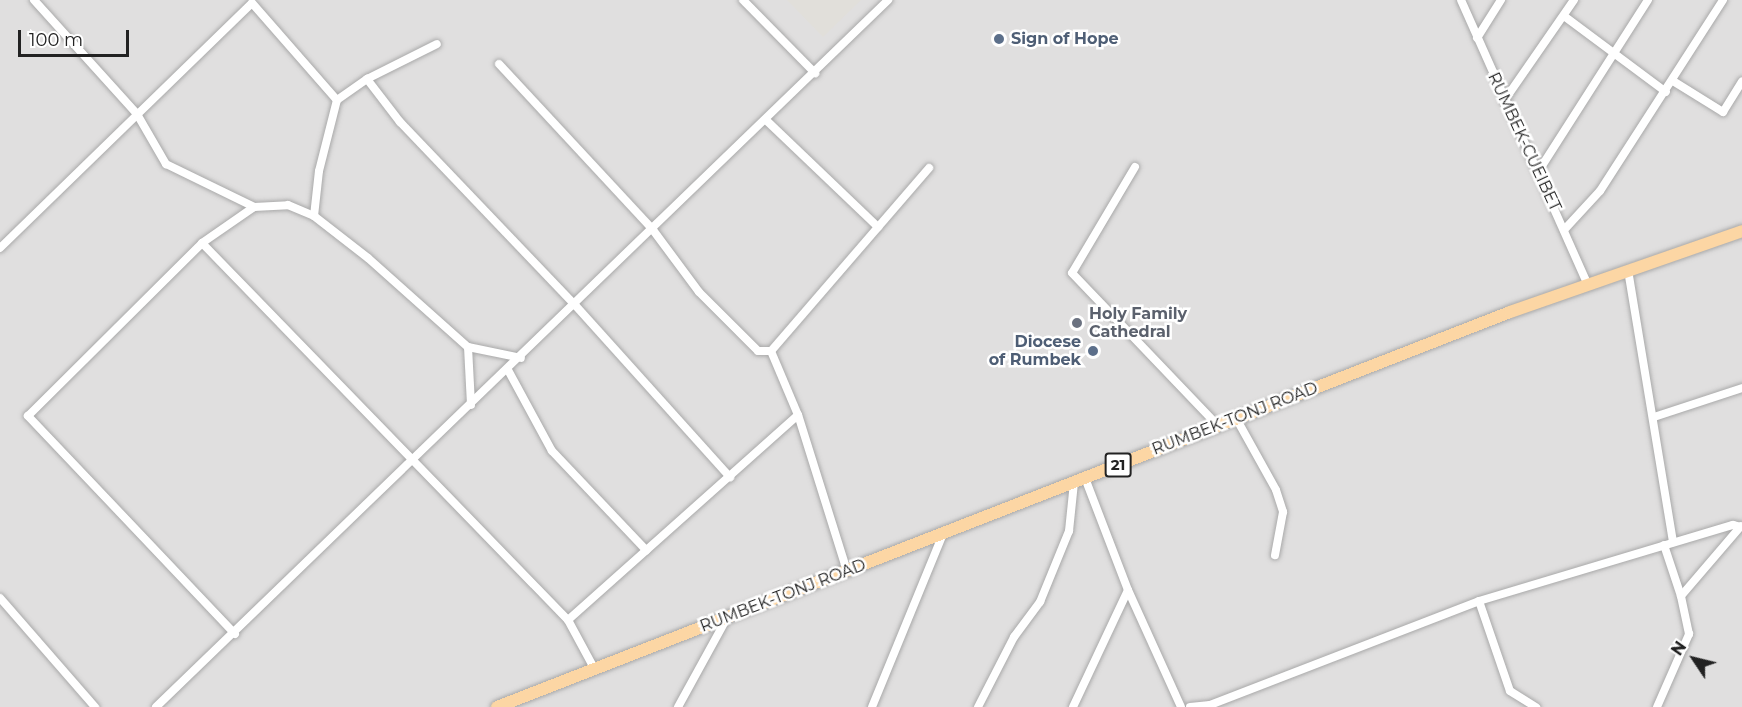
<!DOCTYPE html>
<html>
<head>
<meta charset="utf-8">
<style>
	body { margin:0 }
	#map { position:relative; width:1742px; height:707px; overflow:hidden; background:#f2efe9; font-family:Montserrat,sans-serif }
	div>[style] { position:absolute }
	.residential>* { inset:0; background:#e0dfdf; transform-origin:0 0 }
	.airport>* { inset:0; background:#e1dfda }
	.roads { filter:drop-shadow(0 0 2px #a9a9a9) drop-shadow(0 0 2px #a9a9a9) }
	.minor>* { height:8px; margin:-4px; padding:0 4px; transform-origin:4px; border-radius:4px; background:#fff }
	.primary>* { height:12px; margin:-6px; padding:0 6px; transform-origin:6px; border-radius:6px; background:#fcd6a4 }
	.dots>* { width:16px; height:16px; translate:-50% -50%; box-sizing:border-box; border:3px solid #fff; border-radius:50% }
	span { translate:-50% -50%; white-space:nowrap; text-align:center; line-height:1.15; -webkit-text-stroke:5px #fff; paint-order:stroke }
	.shield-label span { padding:2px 4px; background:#fff; border:2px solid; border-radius:4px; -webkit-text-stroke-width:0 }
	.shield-label { font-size:15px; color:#222; font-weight:700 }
	.service-label { font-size:16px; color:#4e5e75; font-weight:700 }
	.left { translate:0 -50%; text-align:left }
	.right { translate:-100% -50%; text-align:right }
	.street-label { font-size:16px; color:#222 }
	.worship-label { font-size:16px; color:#5b616d; font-weight:700 }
	.north { position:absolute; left:1664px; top:629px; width:60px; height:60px; -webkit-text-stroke:4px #fff; paint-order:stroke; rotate:305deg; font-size:16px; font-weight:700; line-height:24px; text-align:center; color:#222 }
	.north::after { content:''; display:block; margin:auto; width:21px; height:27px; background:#222; clip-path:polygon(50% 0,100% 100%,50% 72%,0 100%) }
	.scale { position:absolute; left:18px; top:30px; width:111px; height:27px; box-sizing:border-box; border:3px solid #222; border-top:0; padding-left:8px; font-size:18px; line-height:21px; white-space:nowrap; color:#222; -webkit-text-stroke:4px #fff; paint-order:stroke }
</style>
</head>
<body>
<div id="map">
	<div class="residential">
		<i style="left:0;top:0;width:1742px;height:707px"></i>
	</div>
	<div class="airport">
		<i style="clip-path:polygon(787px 0,861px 0,823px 37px)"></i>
	</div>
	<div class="roads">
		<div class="minor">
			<i style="left:34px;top:0;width:154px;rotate:47.9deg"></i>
			<i style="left:137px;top:114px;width:58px;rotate:59.9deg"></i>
			<i style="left:166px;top:164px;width:98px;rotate:26deg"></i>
			<i style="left:743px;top:0;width:103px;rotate:45.4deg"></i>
			<i style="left:1461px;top:0;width:310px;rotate:66deg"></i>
			<i style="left:1564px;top:16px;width:127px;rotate:36.7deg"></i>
			<i style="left:1477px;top:38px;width:45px;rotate:-57.7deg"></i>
			<i style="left:499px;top:64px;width:226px;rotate:47.1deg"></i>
			<i style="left:653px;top:230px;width:77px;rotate:53.4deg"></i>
			<i style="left:699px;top:292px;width:83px;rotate:45deg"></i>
			<i style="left:758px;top:351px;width:13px"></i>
			<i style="left:367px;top:79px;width:54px;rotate:52.5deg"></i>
			<i style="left:400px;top:122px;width:253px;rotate:46.3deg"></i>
			<i style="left:575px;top:305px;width:232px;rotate:48deg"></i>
			<i style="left:1673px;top:81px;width:59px;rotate:31.8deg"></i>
			<i style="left:1723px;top:112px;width:36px;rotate:-58deg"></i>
			<i style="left:1504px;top:101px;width:123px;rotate:-55.3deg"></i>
			<i style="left:766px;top:120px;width:155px;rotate:43.7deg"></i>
			<i style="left:1135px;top:167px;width:123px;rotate:120.7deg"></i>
			<i style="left:1072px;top:273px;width:211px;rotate:46.3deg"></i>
			<i style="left:1538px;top:172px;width:204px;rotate:-57.4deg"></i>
			<i style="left:314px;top:216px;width:68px;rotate:37.9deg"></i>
			<i style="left:368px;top:258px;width:134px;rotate:41.7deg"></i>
			<i style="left:468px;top:347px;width:58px;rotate:87deg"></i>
			<i style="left:1564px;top:230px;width:53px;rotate:-47.3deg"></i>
			<i style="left:1600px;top:191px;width:227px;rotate:-57.2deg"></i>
			<i style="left:202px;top:243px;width:63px;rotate:-34.7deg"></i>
			<i style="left:254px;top:207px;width:34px;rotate:-3deg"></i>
			<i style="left:288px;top:205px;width:28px;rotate:23deg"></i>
			<i style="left:314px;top:216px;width:45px;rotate:-83.7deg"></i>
			<i style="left:319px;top:171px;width:73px;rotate:-75.8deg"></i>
			<i style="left:0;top:248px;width:351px;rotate:-44.2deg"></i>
			<i style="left:252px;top:3px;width:129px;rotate:48.8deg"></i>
			<i style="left:337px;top:100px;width:37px;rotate:-35deg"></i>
			<i style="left:367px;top:79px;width:78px;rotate:-26.6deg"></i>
			<i style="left:1628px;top:270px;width:276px;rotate:80.6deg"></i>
			<i style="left:468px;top:347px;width:54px;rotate:11.7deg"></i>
			<i style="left:508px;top:370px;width:92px;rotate:61.5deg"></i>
			<i style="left:552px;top:451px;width:137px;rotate:46.5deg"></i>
			<i style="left:1654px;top:417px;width:93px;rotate:-18.2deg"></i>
			<i style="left:1236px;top:418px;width:82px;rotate:60.9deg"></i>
			<i style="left:1276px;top:490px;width:23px;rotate:72deg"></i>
			<i style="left:1283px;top:512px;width:44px;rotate:100.5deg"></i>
			<i style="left:1664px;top:545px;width:54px;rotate:71.6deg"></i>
			<i style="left:847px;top:571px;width:164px;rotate:-107.4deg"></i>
			<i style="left:798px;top:415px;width:69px;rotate:-112.9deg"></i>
			<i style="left:771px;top:351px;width:242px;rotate:-49.2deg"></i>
			<i style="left:1128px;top:590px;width:128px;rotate:65.6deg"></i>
			<i style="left:0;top:598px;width:145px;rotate:48.9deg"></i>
			<i style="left:1479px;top:601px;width:95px;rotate:71deg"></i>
			<i style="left:1510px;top:691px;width:31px;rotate:32deg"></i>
			<i style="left:568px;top:620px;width:308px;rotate:-41.7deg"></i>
			<i style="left:235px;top:634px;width:301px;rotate:-133.5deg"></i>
			<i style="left:28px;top:416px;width:245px;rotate:-44.8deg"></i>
			<i style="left:202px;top:243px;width:525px;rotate:45.85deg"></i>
			<i style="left:568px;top:620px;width:55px;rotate:61.6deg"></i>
			<i style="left:156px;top:707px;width:1018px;rotate:-44deg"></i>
			<i style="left:678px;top:707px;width:102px;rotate:-61.2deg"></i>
			<i style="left:872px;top:707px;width:187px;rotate:-67.7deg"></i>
			<i style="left:978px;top:707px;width:79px;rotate:-62.8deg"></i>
			<i style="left:1014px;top:637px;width:44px;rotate:-53.4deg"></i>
			<i style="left:1040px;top:602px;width:77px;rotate:-67.8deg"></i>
			<i style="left:1069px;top:531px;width:48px;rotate:-84.1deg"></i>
			<i style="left:1073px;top:707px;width:129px;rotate:-64.8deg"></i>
			<i style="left:1128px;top:590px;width:120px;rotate:-111deg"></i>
			<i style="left:1190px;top:707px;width:20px;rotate:-6deg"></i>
			<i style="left:1210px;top:705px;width:288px;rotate:-21.1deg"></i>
			<i style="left:1479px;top:601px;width:265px;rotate:-16.7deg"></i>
			<i style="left:1733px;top:525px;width:9px;rotate:13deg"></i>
			<i style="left:1657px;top:707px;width:80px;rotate:-66.3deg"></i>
			<i style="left:1689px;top:634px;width:39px;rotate:-102deg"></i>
			<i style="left:1681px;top:596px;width:92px;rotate:-49.4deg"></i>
		</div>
		<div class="primary">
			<i style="left:497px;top:707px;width:1087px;rotate:-21.3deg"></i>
			<i style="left:1510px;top:312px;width:246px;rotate:-19.2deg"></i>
		</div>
	</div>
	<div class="dots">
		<i style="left:999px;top:39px;background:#5c6f8a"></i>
		<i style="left:1077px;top:323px;background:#6b7280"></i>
		<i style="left:1093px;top:351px;background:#5c6f8a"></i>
	</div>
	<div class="shield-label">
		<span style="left:1118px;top:465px">21</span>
	</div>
	<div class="service-label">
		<span class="left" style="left:1011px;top:39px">Sign of Hope</span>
		<span class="right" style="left:1081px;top:351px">Diocese<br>of Rumbek</span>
	</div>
	<div class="street-label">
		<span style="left:1524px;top:142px;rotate:65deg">RUMBEK-CUEIBET</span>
		<span style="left:1235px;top:419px;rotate:-21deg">RUMBEK-TONJ ROAD</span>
		<span style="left:783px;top:596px;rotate:-21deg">RUMBEK-TONJ ROAD</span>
	</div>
	<div class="worship-label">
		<span class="left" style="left:1089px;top:323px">Holy Family<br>Cathedral</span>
	</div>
	<div class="north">N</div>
	<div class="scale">100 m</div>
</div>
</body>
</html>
